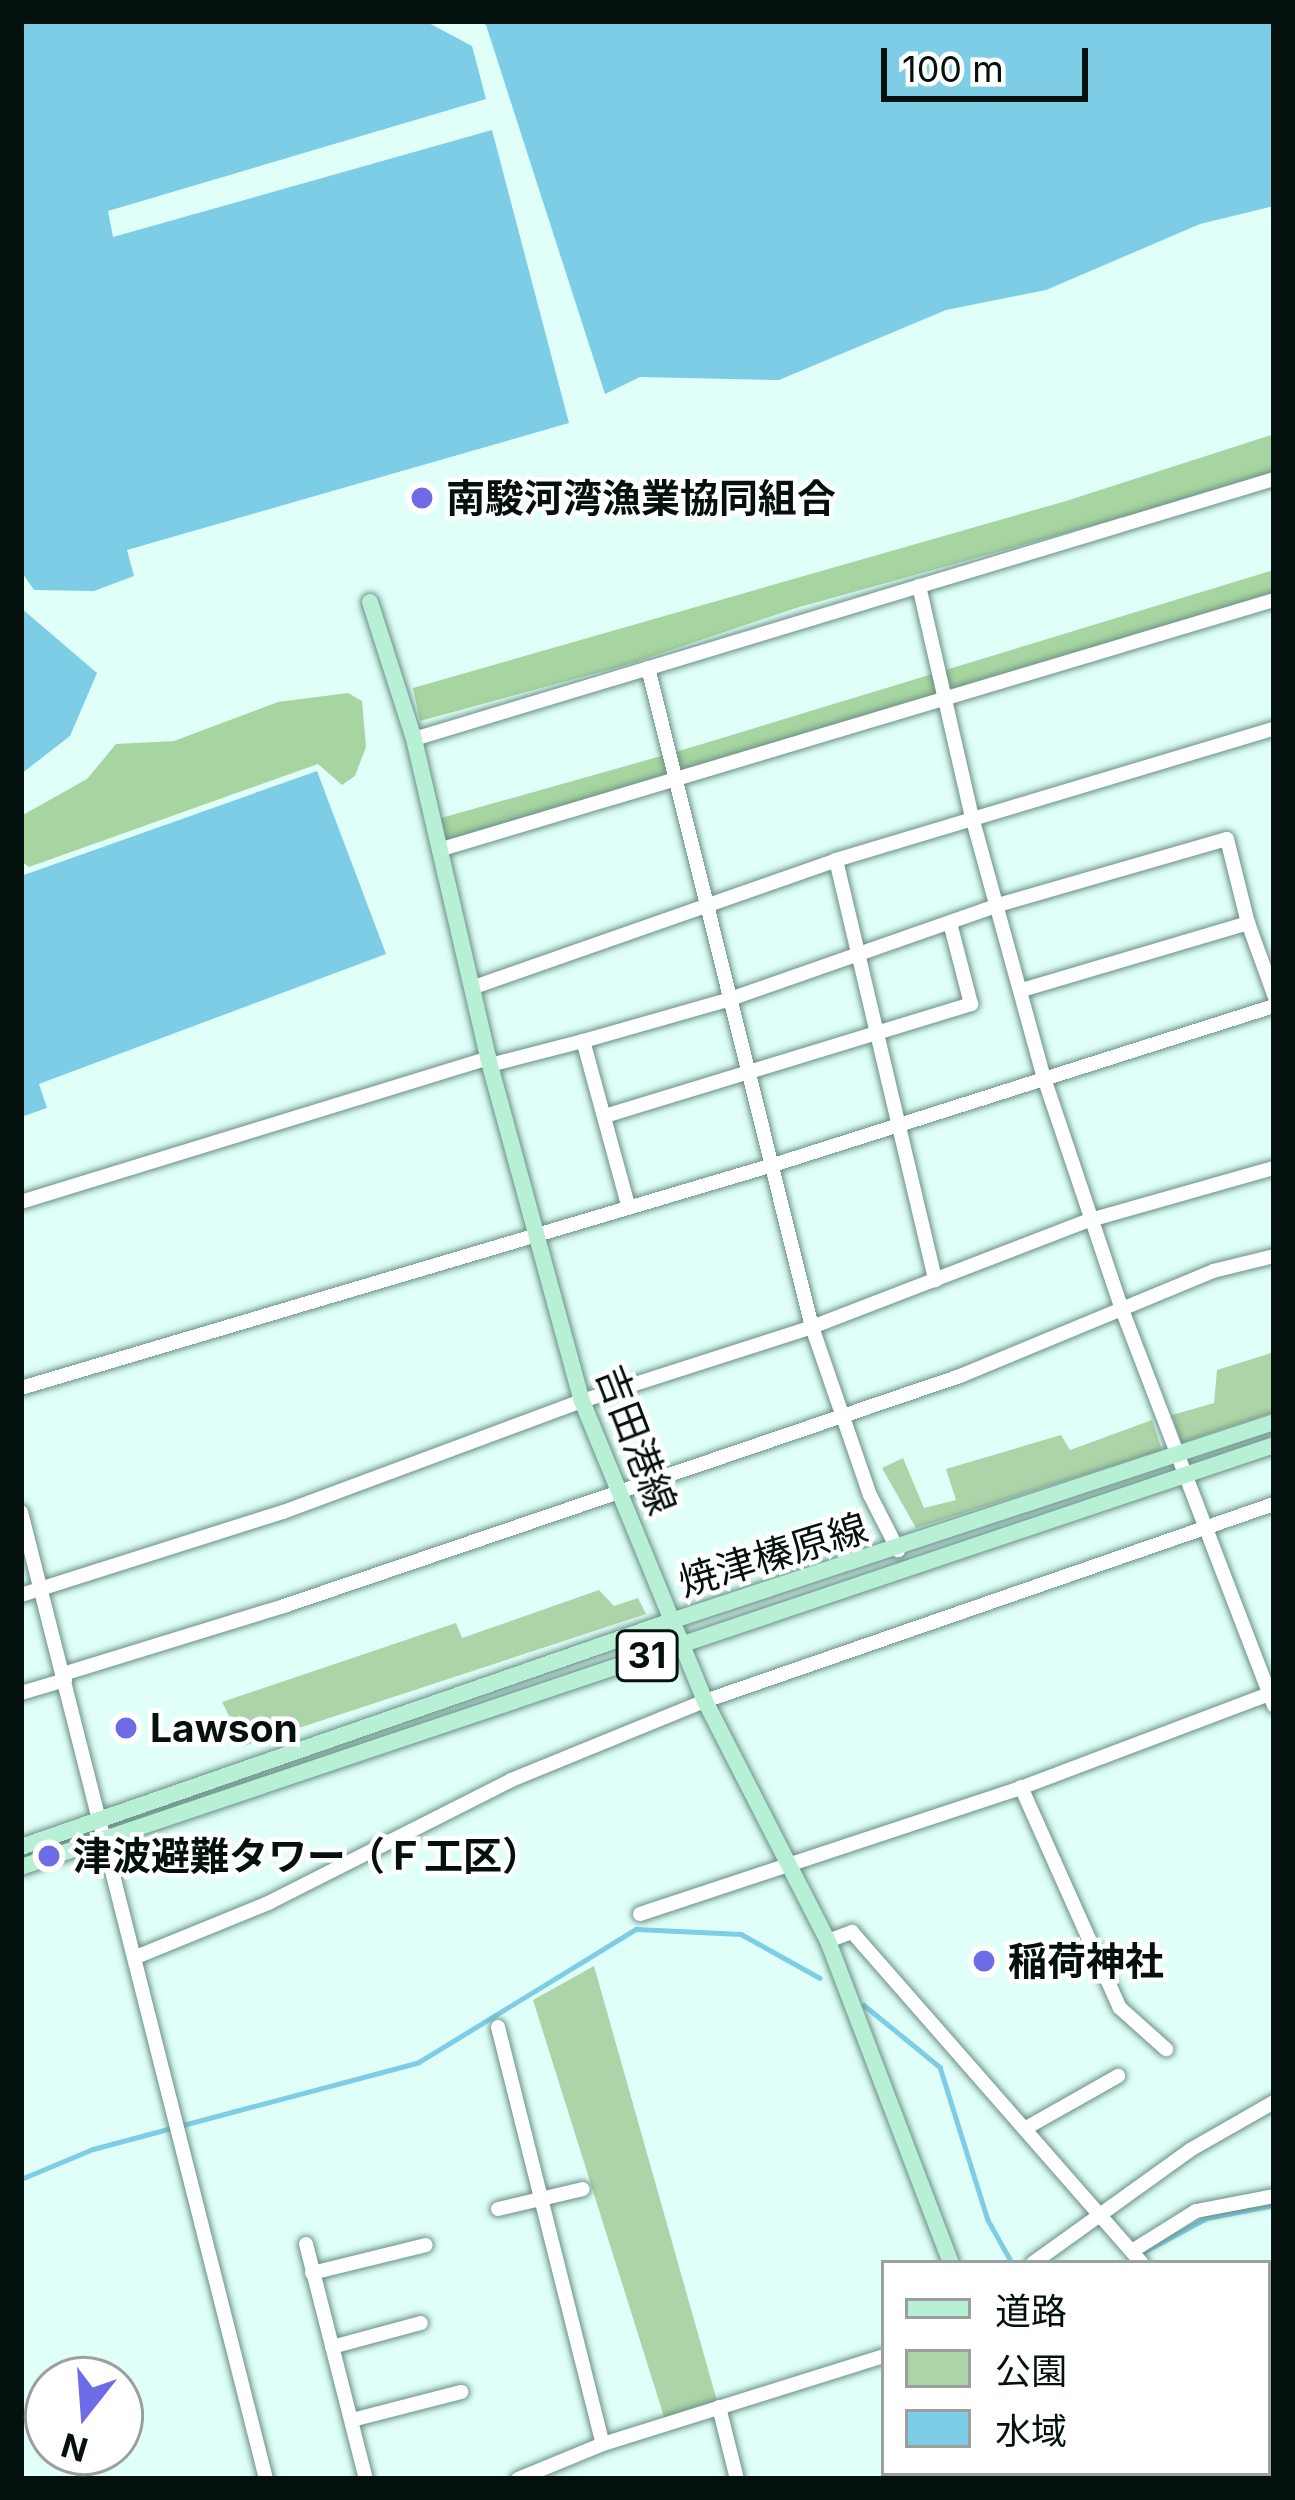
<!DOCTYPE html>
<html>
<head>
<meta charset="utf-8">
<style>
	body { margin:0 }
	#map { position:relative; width:1295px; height:2500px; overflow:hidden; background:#dffff8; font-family:Inter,"Noto Sans JP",sans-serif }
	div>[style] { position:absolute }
	.green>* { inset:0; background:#add4a8 }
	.forest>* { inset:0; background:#a7d5a1 }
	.water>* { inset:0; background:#7dcde7 }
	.stream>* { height:4.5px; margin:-2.25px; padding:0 2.25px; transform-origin:2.25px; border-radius:2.25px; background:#7dcde7 }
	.roads { filter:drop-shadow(0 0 3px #6a8f87) drop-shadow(0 0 3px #6a8f87) }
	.minor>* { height:14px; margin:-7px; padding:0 7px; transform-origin:7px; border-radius:7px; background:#fff }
	.major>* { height:16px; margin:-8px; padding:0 8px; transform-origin:8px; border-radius:8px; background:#b8f0d5 }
	.dots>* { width:33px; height:33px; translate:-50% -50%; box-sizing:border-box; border:6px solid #fff; border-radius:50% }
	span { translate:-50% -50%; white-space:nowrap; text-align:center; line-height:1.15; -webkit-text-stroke:9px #fff; paint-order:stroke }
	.shield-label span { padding:3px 9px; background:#fff; border:3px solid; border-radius:9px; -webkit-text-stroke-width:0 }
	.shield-label { font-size:36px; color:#04110e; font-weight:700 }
	.poi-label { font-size:39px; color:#04110e; font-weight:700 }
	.left { translate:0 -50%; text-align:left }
	.street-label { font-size:39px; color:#04110e }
	.frame { position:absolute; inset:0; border:24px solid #04110e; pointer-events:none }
	.legend { position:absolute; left:881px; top:2260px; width:390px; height:216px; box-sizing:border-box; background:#fff; border:3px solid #9ba09f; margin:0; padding:15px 21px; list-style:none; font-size:36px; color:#04110e }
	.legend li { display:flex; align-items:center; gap:24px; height:60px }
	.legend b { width:60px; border:3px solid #9ba09f }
	.north { position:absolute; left:24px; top:2356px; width:120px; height:120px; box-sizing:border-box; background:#fff; border:3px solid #9ba09f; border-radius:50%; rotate:197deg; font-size:33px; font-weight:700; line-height:48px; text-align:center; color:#04110e }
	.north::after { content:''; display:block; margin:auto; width:42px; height:54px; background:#6d6be5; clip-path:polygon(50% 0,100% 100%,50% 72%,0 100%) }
	.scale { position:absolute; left:881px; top:48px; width:207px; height:54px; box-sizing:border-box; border:6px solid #04110e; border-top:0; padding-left:15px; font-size:36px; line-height:42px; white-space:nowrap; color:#04110e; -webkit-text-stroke:9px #fff; paint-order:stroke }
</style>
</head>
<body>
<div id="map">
	<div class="green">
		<i style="clip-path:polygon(1274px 1352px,1274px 1412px,1181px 1443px,1172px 1415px,1214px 1403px,1217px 1370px)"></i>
		<i style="clip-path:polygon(1152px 1420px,1162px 1450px,916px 1528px,882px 1468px,903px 1458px,924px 1508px,956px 1500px,946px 1469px,1061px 1435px,1070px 1450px)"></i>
		<i style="clip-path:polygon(599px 1590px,614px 1606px,638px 1598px,646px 1614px,244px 1746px,222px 1702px,456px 1623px,462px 1638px)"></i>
		<i style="clip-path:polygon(594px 1966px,717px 2401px,665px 2420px,533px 2000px)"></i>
	</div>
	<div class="forest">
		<i style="clip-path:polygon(1274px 434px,1274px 475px,796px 608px,626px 665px,420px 721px,413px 688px,1066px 501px)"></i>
		<i style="clip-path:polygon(1274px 570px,1274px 600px,442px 849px,434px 820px,679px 751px)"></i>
		<i style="clip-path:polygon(348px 693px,362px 701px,366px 747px,355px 776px,342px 785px,318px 764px,29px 867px,21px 861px,21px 816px,87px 779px,116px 744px,174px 741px,278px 702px)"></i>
	</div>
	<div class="water">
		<i style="clip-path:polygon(21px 21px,425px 21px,472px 46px,486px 99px,108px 211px,113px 237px,492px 130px,569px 423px,127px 550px,134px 576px,94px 591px,34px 590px,21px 571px)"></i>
		<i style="clip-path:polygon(478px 21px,1274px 21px,1274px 206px,1200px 224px,1046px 290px,946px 310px,779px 380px,640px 377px,605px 394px,486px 25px)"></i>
		<i style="clip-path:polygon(21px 608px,97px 673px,70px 736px,21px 774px)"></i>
		<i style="clip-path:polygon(317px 771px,386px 954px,39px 1084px,47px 1108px,21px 1117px,21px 876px)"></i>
	</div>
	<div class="stream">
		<i style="left:864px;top:2005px;width:98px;rotate:39.2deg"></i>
		<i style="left:940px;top:2067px;width:160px;rotate:72.6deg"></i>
		<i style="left:988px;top:2220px;width:49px;rotate:60.8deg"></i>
		<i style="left:21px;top:2179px;width:78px;rotate:-22.6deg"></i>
		<i style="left:93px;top:2149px;width:337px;rotate:-14.9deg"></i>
		<i style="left:419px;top:2062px;width:255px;rotate:-31.5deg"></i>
		<i style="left:636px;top:1929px;width:105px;rotate:2.7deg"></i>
		<i style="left:741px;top:1934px;width:90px;rotate:29.1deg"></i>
		<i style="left:1141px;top:2253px;width:75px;rotate:-27.9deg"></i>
		<i style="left:1207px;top:2218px;width:68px;rotate:-11deg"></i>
		<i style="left:1104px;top:2473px;width:6px;rotate:81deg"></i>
	</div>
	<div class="roads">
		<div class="minor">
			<i style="left:919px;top:586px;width:237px;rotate:77.1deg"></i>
			<i style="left:972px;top:817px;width:268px;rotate:74.6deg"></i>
			<i style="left:1043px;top:1075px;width:245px;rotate:71.4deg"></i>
			<i style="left:1121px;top:1307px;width:427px;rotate:69deg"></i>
			<i style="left:648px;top:668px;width:679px;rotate:76.03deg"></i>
			<i style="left:812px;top:1327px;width:178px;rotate:71deg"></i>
			<i style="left:870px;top:1495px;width:62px;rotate:63deg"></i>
			<i style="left:414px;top:739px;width:898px;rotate:-16.82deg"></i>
			<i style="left:442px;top:849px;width:868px;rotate:-16.66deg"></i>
			<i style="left:836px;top:860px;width:432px;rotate:76.7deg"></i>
			<i style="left:474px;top:987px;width:384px;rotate:-19.3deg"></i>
			<i style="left:836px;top:860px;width:457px;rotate:-16.7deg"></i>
			<i style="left:1022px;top:990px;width:236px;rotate:-16.5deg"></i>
			<i style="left:490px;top:1065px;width:96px;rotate:-14.5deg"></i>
			<i style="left:605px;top:1116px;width:383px;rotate:-17deg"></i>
			<i style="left:971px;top:1004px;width:84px;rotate:-104.5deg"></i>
			<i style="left:21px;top:1202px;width:489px;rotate:-17.1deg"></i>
			<i style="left:628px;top:1205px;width:170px;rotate:-105.3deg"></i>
			<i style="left:583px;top:1041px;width:153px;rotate:-15.9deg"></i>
			<i style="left:730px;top:999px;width:284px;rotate:-19.3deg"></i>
			<i style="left:998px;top:905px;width:238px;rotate:-16.1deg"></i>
			<i style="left:1227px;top:839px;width:87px;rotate:76deg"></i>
			<i style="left:1248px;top:923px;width:77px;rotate:70.1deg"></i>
			<i style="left:21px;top:1388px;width:784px;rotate:-16.52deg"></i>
			<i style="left:773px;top:1165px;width:526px;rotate:-17.61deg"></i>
			<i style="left:21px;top:1512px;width:998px;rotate:75.78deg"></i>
			<i style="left:21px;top:1595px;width:275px;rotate:-17.6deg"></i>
			<i style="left:283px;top:1512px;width:319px;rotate:-20.4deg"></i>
			<i style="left:582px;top:1401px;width:242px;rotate:-17.8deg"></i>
			<i style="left:812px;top:1327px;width:298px;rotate:-21.1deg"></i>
			<i style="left:1090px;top:1220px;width:191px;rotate:-15.8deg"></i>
			<i style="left:63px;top:1674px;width:231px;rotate:-17.1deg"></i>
			<i style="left:284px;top:1606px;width:714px;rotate:-18.79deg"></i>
			<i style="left:960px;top:1376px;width:274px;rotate:-22.5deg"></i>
			<i style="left:1213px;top:1271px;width:63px;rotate:-13.8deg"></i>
			<i style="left:21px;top:1693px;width:46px;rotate:-16.5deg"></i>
			<i style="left:1021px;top:1787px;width:242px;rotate:65.9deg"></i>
			<i style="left:1120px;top:2008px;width:62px;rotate:41.7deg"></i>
			<i style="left:640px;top:1914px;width:395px;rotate:-18.3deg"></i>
			<i style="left:1015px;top:1790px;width:277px;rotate:-20.7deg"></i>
			<i style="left:828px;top:1941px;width:26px;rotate:-21deg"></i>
			<i style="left:852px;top:1932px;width:440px;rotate:48.8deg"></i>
			<i style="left:136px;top:1957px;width:143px;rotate:-22.2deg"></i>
			<i style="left:268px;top:1903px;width:272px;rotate:-26.8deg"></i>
			<i style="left:511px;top:1780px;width:209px;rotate:-22.2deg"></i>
			<i style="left:705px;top:1701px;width:602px;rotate:-19.1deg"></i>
			<i style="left:498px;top:2027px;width:430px;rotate:75.9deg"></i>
			<i style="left:1026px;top:2128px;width:106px;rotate:-29.5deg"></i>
			<i style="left:498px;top:2209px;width:87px;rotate:-13.2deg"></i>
			<i style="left:306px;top:2244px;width:243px;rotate:75.7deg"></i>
			<i style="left:1132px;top:2251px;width:75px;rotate:-32deg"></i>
			<i style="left:1196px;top:2211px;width:79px;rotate:-10.9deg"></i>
			<i style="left:1033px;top:2263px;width:193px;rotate:-35.7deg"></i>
			<i style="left:1190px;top:2150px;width:97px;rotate:-29.7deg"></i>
			<i style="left:312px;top:2273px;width:117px;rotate:-13.8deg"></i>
			<i style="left:332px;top:2347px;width:92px;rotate:-15.1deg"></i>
			<i style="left:719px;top:2407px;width:74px;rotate:76deg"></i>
			<i style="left:352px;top:2420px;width:113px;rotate:-14.4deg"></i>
			<i style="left:1234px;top:2473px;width:6px;rotate:81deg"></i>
			<i style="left:518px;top:2479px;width:92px;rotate:-22.4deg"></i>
			<i style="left:603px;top:2444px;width:294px;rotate:-17.4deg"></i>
		</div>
		<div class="major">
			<i style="left:370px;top:602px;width:144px;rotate:72.2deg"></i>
			<i style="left:414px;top:739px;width:327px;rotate:76.9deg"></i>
			<i style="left:488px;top:1058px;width:356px;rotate:74.7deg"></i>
			<i style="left:582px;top:1401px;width:324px;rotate:67.7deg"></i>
			<i style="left:705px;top:1701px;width:270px;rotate:62.9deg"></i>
			<i style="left:828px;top:1941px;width:345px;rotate:69.1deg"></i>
			<i style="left:21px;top:1847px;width:691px;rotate:-19.17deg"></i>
			<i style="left:674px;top:1620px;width:632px;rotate:-18.26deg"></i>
			<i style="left:21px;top:1867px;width:1322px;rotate:-18.61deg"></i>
			<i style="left:1029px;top:2473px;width:6px;rotate:72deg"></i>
		</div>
	</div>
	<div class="dots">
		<i style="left:422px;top:498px;background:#6d6be5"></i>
		<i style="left:126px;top:1728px;background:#6d6be5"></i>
		<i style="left:49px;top:1856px;background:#6d6be5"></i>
		<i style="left:984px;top:1961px;background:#6d6be5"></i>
	</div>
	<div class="shield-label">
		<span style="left:647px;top:1656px">31</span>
	</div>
	<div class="poi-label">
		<span class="left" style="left:446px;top:498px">南駿河湾漁業協同組合</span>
		<span class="left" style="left:150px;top:1728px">Lawson</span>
		<span class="left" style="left:73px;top:1856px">津波避難タワー（Ｆ工区）</span>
		<span class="left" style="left:1008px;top:1961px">稲荷神社</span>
	</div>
	<div class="street-label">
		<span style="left:636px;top:1440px;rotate:69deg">吉田港線</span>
		<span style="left:773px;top:1555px;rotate:-17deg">焼津榛原線</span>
	</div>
	<div class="frame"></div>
	<ul class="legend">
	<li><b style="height:15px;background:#b8f0d5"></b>道路</li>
	<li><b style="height:33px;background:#add4a8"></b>公園</li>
	<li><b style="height:33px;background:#7dcde7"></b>水域</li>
	</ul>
	<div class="north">N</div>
	<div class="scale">100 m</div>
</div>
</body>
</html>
